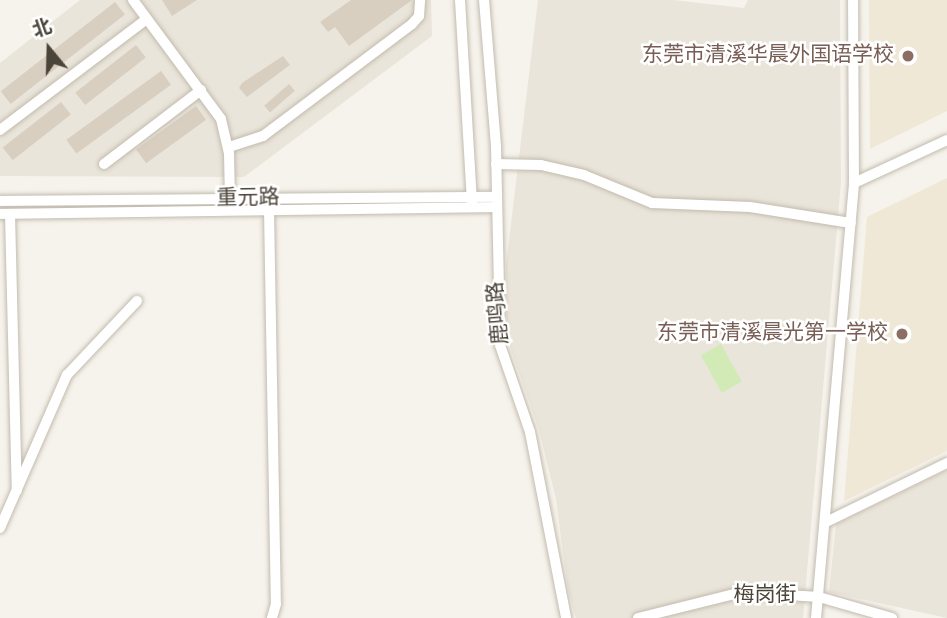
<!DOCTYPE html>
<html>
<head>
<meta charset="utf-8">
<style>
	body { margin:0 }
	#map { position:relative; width:947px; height:618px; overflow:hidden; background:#f6f3ec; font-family:Overpass,"Noto Sans SC",sans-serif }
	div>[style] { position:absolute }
	.residential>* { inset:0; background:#eae5da }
	.education>* { inset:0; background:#efe8d6 }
	.green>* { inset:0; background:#d2eab5; transform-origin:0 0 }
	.building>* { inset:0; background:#d8cfc1; transform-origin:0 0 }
	.roads { filter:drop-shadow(0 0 2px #c2bbae) drop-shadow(0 0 2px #c2bbae) }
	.minor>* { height:10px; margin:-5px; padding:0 5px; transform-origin:5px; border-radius:5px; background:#fff }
	.dots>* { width:19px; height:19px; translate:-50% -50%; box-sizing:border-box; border:4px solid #fff; border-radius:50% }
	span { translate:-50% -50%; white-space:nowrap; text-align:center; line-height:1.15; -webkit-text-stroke:5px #fff; paint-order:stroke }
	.education-label { font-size:21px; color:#785e54 }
	.right { translate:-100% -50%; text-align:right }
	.street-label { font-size:21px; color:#4b4439 }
	.north { position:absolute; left:14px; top:14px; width:70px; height:70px; -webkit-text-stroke:5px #fff; paint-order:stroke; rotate:341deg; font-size:19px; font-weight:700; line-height:28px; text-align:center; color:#4b4439 }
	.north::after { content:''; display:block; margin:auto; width:24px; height:32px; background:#4b4439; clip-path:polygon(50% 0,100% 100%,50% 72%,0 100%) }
</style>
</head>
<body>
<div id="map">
	<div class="residential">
		<i style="clip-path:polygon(80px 0,431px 0,432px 36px,244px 177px,0 176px,0 63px)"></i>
		<i style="clip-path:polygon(538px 0,673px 0,744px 8px,748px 0,840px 0,841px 183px,803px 618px,576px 618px,568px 590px,556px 499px,539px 430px,509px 344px,506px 306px,506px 265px)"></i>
		<i style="clip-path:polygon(947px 470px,947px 618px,829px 592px,836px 524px)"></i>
	</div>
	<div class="education">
		<i style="clip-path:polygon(869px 0,947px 0,947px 111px,870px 149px)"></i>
		<i style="clip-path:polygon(947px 178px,947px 451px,844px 501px,867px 217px)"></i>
	</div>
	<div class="green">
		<i style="left:721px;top:344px;width:43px;height:23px;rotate:61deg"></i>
	</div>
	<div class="building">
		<i style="clip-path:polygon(162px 0,197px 0,172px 16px)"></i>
		<i style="clip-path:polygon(351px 0,412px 0,349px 46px,335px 27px,328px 32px,320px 22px)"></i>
		<i style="left:115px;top:2px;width:16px;height:145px;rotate:52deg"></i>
		<i style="left:136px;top:45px;width:16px;height:77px;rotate:52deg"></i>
		<i style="clip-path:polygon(283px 56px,290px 65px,247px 97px,239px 88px,242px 83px)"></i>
		<i style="left:161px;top:71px;width:17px;height:117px;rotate:54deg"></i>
		<i style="left:289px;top:84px;width:9px;height:33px;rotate:49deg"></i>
		<i style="left:61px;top:102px;width:16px;height:74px;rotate:52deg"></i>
		<i style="left:196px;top:106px;width:17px;height:74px;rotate:54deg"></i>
	</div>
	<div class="roads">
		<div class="minor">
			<i style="left:133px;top:0;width:148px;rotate:53.5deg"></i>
			<i style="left:221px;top:119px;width:35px;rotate:77deg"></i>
			<i style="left:229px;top:153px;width:46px;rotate:88.8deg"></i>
			<i style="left:460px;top:0;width:203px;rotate:86.6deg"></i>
			<i style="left:484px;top:0;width:146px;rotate:85.3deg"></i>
			<i style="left:496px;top:146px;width:199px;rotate:88.8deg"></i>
			<i style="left:500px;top:345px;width:92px;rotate:71deg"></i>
			<i style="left:530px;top:432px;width:189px;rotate:79deg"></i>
			<i style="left:0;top:130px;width:184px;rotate:-37.1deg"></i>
			<i style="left:229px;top:147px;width:36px;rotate:-18deg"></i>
			<i style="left:263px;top:136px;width:186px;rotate:-36.9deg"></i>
			<i style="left:412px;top:24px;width:11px;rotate:-49deg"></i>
			<i style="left:419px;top:16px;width:16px;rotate:-86deg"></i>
			<i style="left:104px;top:164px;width:122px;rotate:-37.3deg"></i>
			<i style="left:496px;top:164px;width:45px;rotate:1.3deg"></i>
			<i style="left:541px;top:165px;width:44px;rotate:13.1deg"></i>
			<i style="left:584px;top:175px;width:74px;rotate:22.4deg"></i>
			<i style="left:652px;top:203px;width:98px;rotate:2.3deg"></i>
			<i style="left:750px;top:207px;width:102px;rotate:9deg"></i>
			<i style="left:854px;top:183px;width:102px;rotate:-24.8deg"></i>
			<i style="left:0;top:201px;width:496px;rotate:-0.5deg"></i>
			<i style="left:269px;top:210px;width:394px;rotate:89deg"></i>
			<i style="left:276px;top:604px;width:15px;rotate:106deg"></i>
			<i style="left:0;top:214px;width:495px;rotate:-0.8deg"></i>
			<i style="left:10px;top:214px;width:277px;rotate:88.6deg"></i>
			<i style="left:826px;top:522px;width:135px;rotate:-26deg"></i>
			<i style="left:0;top:528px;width:167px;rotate:-66.4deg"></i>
			<i style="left:67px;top:375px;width:102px;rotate:-46.6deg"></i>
			<i style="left:638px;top:618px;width:107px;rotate:-14deg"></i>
			<i style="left:742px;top:592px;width:77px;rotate:3.7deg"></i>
			<i style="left:819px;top:597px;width:76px;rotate:16deg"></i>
			<i style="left:816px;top:618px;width:437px;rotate:-85deg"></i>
			<i style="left:854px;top:183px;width:183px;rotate:-90.3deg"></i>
		</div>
	</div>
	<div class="dots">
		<i style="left:908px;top:56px;background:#8d6e63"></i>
		<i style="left:902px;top:334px;background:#8d6e63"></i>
	</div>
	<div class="education-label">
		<span class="right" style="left:894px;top:56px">东莞市清溪华晨外国语学校</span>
		<span class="right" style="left:888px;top:334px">东莞市清溪晨光第一学校</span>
	</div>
	<div class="street-label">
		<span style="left:248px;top:199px;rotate:-1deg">重元路</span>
		<span style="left:499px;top:313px;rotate:-95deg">鹿鸣路</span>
		<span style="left:765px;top:596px">梅岗街</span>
	</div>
	<div class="north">北</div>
</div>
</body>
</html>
